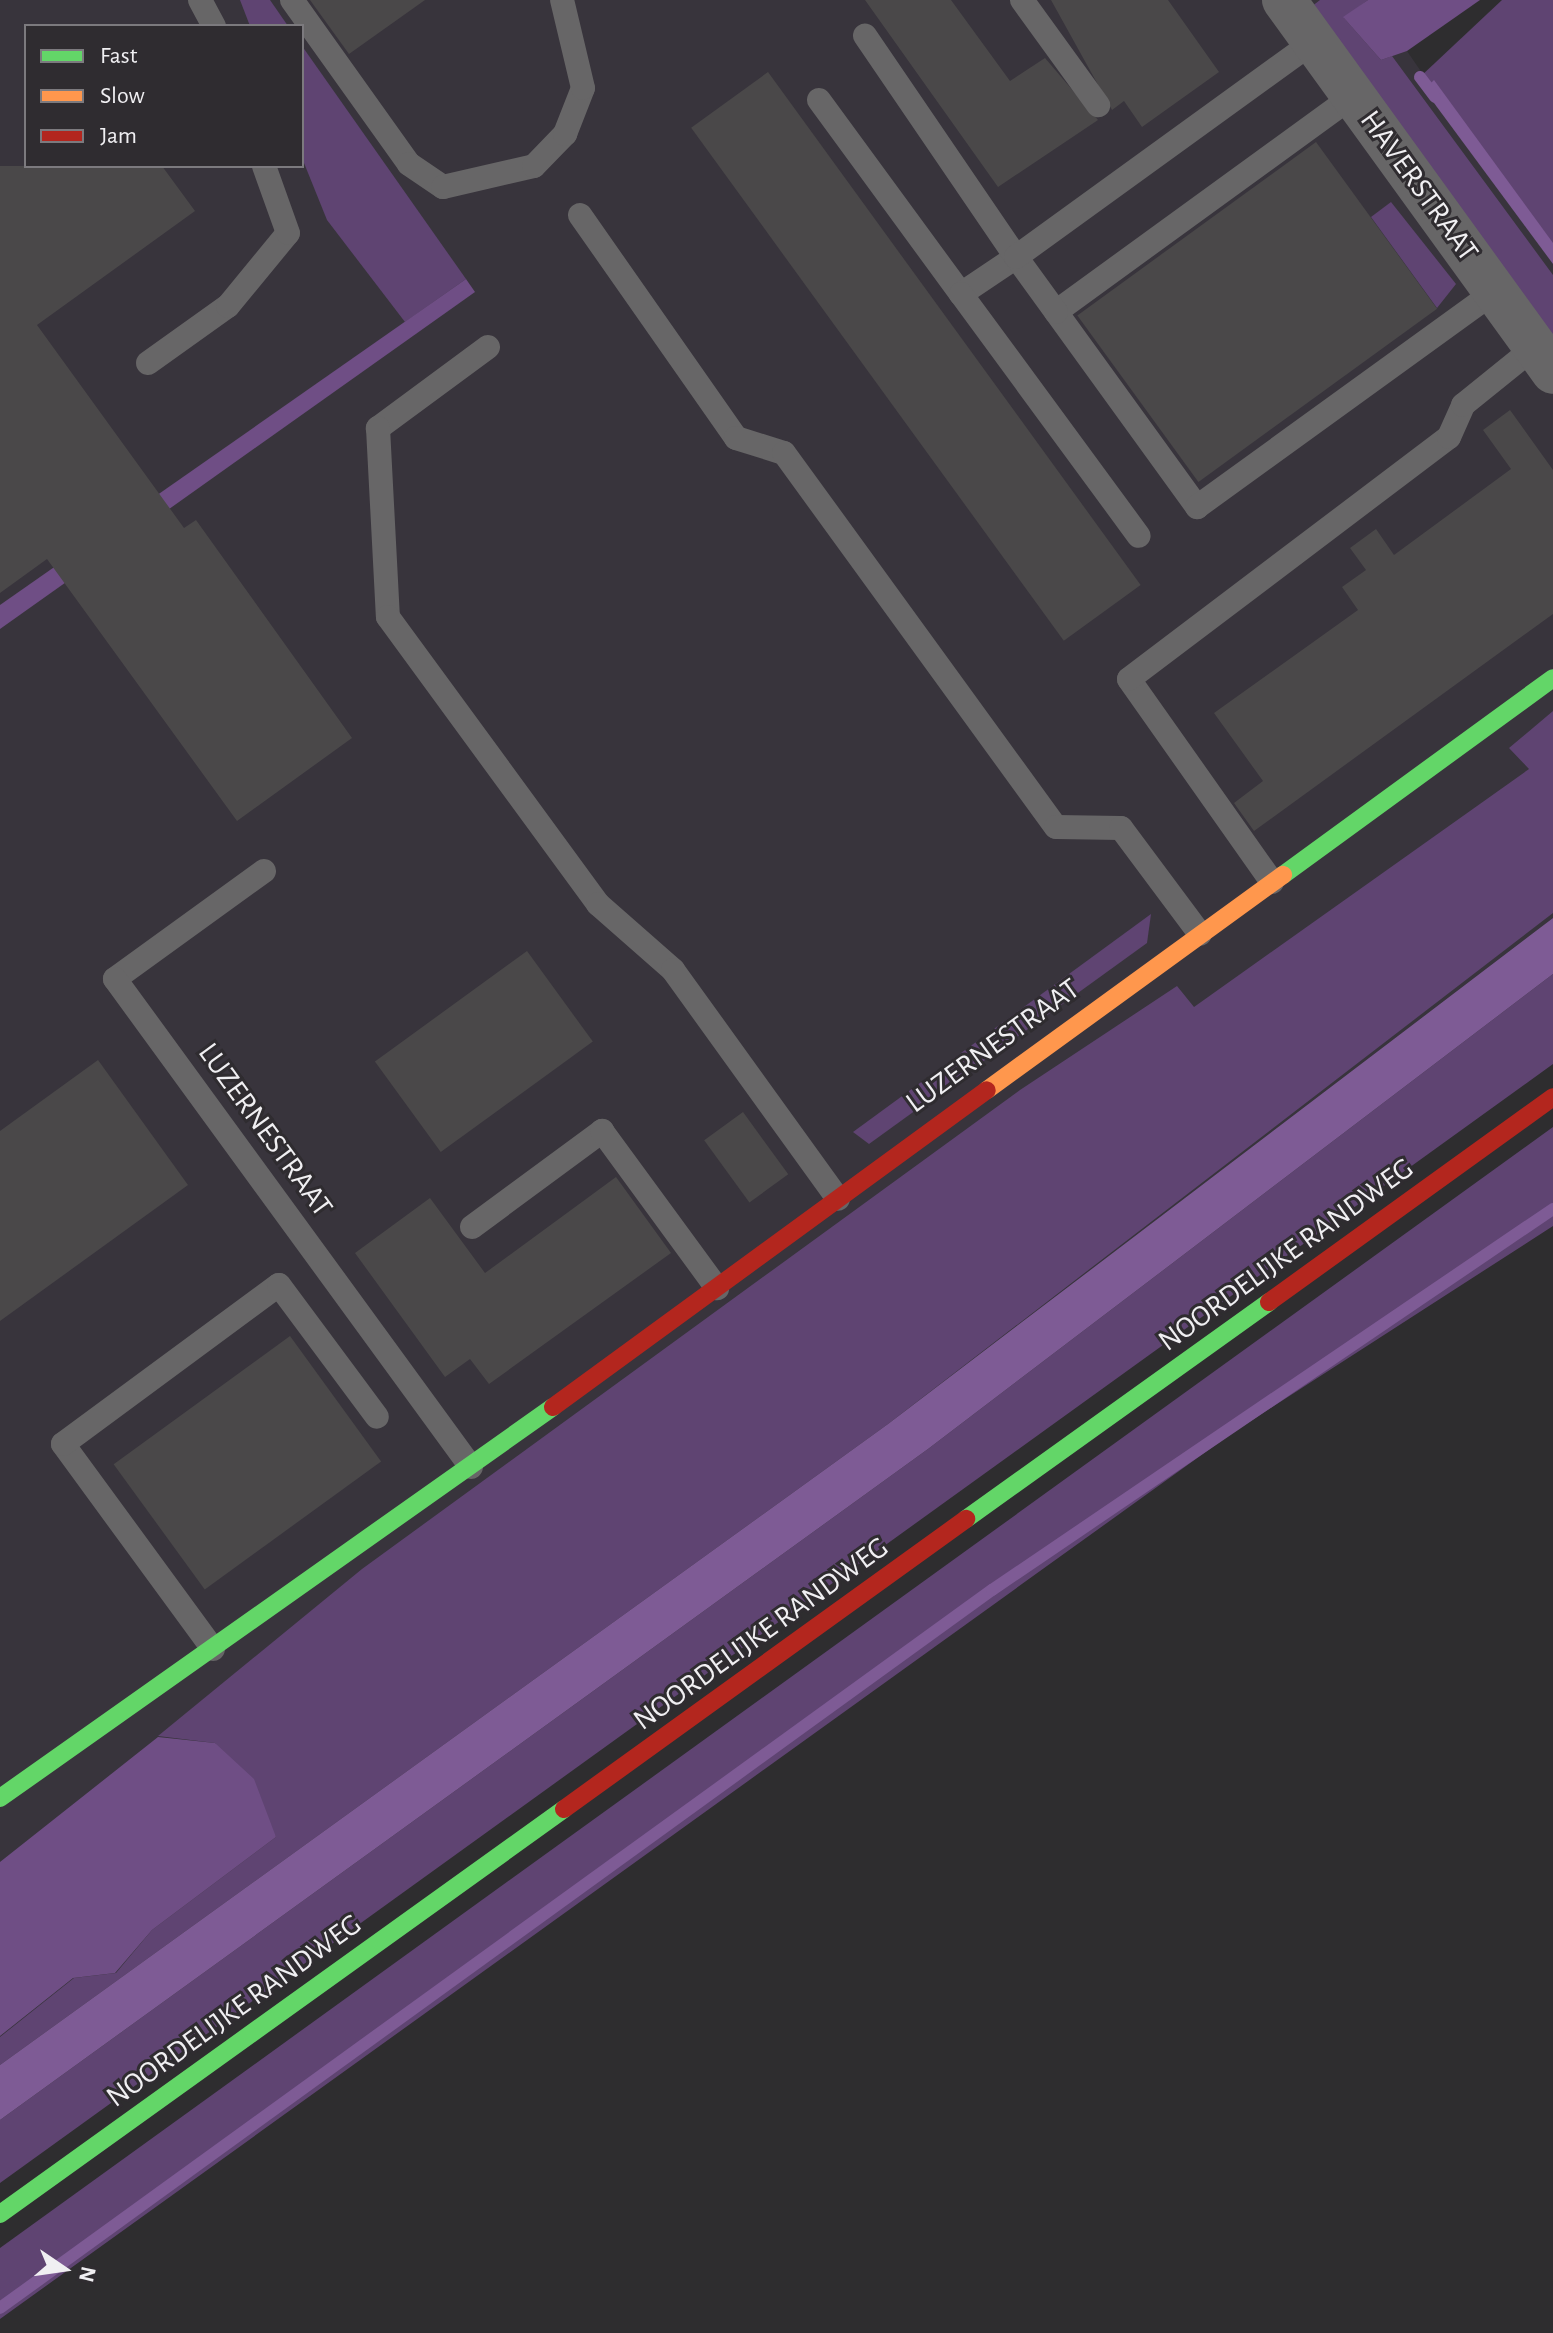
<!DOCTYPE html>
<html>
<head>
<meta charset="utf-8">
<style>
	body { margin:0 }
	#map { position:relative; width:1553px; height:2333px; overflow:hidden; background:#2e2d2f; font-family:"Alegreya Sans",sans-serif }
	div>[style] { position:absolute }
	.built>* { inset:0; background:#38343c }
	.green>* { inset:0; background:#5f4472 }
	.forest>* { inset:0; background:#6f4e85 }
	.water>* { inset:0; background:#7e5b95 }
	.stream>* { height:12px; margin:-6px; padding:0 6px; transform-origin:6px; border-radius:6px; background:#7e5b95 }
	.building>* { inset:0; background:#4a4849; transform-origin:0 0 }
	.lane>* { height:24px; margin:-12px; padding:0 12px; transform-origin:12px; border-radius:12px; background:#676667 }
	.street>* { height:44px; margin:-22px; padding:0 22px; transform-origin:22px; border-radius:22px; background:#676667 }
	.fast>* { height:18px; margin:-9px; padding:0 9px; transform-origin:9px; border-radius:9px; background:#63d668 }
	.slow>* { height:18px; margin:-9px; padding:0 9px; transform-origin:9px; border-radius:9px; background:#ff974d }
	.jam>* { height:18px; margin:-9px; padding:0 9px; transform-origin:9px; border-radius:9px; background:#b3261e }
	span { translate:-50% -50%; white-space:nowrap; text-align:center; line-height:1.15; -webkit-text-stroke:6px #2f2c30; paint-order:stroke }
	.street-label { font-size:30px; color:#f0eff2 }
	.legend { position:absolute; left:24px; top:24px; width:280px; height:144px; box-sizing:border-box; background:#2f2c30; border:2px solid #7c7a7e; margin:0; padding:10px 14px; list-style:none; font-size:24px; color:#f0eff2 }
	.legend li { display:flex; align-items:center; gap:16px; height:40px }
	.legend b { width:40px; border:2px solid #7c7a7e }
	.north { position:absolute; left:24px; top:2229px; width:80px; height:80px; -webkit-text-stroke:6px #2f2c30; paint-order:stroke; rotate:103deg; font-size:22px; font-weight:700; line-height:32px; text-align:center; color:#f0eff2 }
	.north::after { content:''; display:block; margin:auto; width:28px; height:36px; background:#f0eff2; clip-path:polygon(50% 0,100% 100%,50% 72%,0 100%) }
</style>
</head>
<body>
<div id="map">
	<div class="built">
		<i style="clip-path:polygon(evenodd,0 0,1440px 0,1392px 56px,1407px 51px,1553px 264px,1553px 918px,888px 1424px,0 2066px,0 0,26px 26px,302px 26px,302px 166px,26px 166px,26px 26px)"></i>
	</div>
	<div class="green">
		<i style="clip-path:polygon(240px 0,270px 0,288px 26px,250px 26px)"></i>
		<i style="clip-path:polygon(1320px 0,1368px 0,1344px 18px,1381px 60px,1392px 56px,1553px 275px,1553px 343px,1311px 7px)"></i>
		<i style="clip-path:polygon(1502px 0,1553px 0,1553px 251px,1420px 77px)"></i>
		<i style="clip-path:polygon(302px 46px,466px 279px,405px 322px,327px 220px,302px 158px)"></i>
		<i style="clip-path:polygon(1391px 202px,1456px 284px,1437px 308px,1371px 217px)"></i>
		<i style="clip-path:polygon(1553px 711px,1553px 913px,888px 1424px,0 2065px,0 2037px,74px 1978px,116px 1973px,152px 1930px,276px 1837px,215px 1743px,158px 1736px,362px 1569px,1020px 1090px,1177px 986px,1194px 1007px,1529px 769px,1509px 748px)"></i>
		<i style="clip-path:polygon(1151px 914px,1147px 943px,869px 1144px,853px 1132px)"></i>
		<i style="clip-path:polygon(1553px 974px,1553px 1064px,0 2183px,0 2120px,928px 1449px)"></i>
		<i style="clip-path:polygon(1553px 1127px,1553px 1226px,1232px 1433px,0 2319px,0 2248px)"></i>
	</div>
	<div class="forest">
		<i style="clip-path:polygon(1368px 0,1480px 0,1407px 51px,1381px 60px,1343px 17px)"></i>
		<i style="clip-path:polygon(466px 279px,475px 292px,0 629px,0 605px)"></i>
		<i style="clip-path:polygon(158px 1737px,215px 1743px,254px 1779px,276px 1837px,152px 1930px,115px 1973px,73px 1978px,0 2036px,0 1862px)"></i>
	</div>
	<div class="water">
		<i style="clip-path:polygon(1434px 80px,1553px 243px,1553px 264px,1434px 103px,1426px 88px)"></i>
		<i style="clip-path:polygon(1553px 918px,1553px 974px,928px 1449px,0 2120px,0 2065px,888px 1424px)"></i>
	</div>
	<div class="stream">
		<i style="left:1420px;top:77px;width:25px;rotate:53deg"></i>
		<i style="left:0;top:2308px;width:1225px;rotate:-35.9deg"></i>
		<i style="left:992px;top:1590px;width:678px;rotate:-34.18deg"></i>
	</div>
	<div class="building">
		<i style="clip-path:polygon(310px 0,425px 0,349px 54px)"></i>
		<i style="clip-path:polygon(865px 0,951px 0,1010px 81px,1045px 58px,1098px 120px,998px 187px)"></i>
		<i style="clip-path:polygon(1051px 0,1168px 0,1219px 72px,1142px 127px,1124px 101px,1112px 110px)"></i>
		<i style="left:768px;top:72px;width:634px;height:95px;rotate:54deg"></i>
		<i style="left:1316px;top:142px;width:206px;height:295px;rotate:54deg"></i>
		<i style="clip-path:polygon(0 166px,162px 166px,195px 211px,37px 325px,184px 528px,196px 520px,352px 738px,237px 821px,47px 559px,0 593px)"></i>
		<i style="clip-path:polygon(1510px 410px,1553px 470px,1553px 614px,1254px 831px,1234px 803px,1263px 781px,1214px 713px,1358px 610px,1342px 587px,1366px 570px,1350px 548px,1376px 529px,1394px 555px,1511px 469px,1483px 430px)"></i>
		<i style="left:527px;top:951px;width:112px;height:188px;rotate:54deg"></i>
		<i style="clip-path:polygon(98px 1060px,188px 1185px,0 1321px,0 1131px)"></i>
		<i style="left:743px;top:1112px;width:77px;height:48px;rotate:54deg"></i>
		<i style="clip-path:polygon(616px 1177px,671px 1253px,489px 1384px,470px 1359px,445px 1377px,355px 1253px,430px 1198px,485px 1273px)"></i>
		<i style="left:290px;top:1336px;width:155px;height:218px;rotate:54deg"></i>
	</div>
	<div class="lane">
		<i style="left:200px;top:0;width:30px;rotate:62deg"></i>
		<i style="left:292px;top:0;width:201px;rotate:54.5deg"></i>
		<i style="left:409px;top:164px;width:41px;rotate:34.1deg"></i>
		<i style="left:443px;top:187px;width:93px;rotate:-13deg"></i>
		<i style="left:534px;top:166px;width:45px;rotate:-45.9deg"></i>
		<i style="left:565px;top:134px;width:49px;rotate:-68.6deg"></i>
		<i style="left:583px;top:88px;width:90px;rotate:-103.4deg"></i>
		<i style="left:1022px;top:0;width:130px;rotate:54.1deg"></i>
		<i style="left:1353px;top:96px;width:367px;rotate:144deg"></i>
		<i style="left:1056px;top:312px;width:241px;rotate:54.1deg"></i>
		<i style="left:1197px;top:507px;width:368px;rotate:-35.9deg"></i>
		<i style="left:819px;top:100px;width:240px;rotate:53.8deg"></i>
		<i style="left:961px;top:294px;width:66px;rotate:-33.9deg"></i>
		<i style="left:1016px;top:257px;width:268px;rotate:-124.3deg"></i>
		<i style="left:580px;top:215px;width:272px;rotate:55deg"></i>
		<i style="left:736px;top:438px;width:50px;rotate:17.4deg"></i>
		<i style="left:784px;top:453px;width:462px;rotate:54deg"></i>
		<i style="left:1056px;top:827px;width:65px;rotate:0.9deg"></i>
		<i style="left:1121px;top:828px;width:132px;rotate:53.3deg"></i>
		<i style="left:961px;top:294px;width:300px;rotate:53.7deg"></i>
		<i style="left:1056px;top:312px;width:68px;rotate:-126deg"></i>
		<i style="left:1016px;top:257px;width:368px;rotate:-35.9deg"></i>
		<i style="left:488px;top:347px;width:137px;rotate:143.6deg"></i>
		<i style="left:378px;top:428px;width:189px;rotate:87deg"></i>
		<i style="left:388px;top:617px;width:356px;rotate:53.8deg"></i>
		<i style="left:598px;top:904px;width:100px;rotate:41.3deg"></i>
		<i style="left:673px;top:970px;width:282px;rotate:54.2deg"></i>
		<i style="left:148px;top:363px;width:98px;rotate:-35.5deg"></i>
		<i style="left:228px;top:306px;width:94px;rotate:-50.6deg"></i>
		<i style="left:288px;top:233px;width:71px;rotate:-109.7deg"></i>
		<i style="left:264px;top:871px;width:184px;rotate:144.1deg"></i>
		<i style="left:115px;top:979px;width:604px;rotate:53.89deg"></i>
		<i style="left:1272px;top:882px;width:248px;rotate:-125.2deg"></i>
		<i style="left:1129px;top:679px;width:401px;rotate:-37.1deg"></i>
		<i style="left:1449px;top:437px;width:35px;rotate:-66deg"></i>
		<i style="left:1463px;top:405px;width:92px;rotate:-38.9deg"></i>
		<i style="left:472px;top:1227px;width:162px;rotate:-36.4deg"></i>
		<i style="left:602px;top:1131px;width:195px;rotate:53.8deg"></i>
		<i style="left:213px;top:1649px;width:254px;rotate:-126.2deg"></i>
		<i style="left:63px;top:1444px;width:268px;rotate:-36.4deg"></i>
		<i style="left:279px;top:1285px;width:164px;rotate:53.4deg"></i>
	</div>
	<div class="street">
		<i style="left:1284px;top:0;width:459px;rotate:54.1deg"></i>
	</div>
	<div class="fast">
		<i style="left:1283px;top:875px;width:334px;rotate:-36.1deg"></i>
		<i style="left:966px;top:1519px;width:373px;rotate:-35.6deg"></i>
		<i style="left:0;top:1798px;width:677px;rotate:-35.26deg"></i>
		<i style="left:0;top:2214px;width:694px;rotate:-35.68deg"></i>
	</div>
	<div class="slow">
		<i style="left:987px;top:1090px;width:366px;rotate:-36deg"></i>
	</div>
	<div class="jam">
		<i style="left:1269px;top:1302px;width:350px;rotate:-35.8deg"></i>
		<i style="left:553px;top:1407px;width:537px;rotate:-36.14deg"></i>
		<i style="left:564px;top:1809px;width:496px;rotate:-35.8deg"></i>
	</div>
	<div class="street-label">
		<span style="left:1419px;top:186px;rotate:54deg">HAVERSTRAAT</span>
		<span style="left:993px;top:1046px;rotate:-36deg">LUZERNESTRAAT</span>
		<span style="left:265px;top:1130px;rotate:54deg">LUZERNESTRAAT</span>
		<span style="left:1286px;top:1255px;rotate:-36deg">NOORDELIJKE RANDWEG</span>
		<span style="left:761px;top:1634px;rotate:-36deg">NOORDELIJKE RANDWEG</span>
		<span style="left:234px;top:2011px;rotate:-36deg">NOORDELIJKE RANDWEG</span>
	</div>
	<ul class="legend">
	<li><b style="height:10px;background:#63d668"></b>Fast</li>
	<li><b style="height:10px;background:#ff974d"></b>Slow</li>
	<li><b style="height:10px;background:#b3261e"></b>Jam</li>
	</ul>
	<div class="north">N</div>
</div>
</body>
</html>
